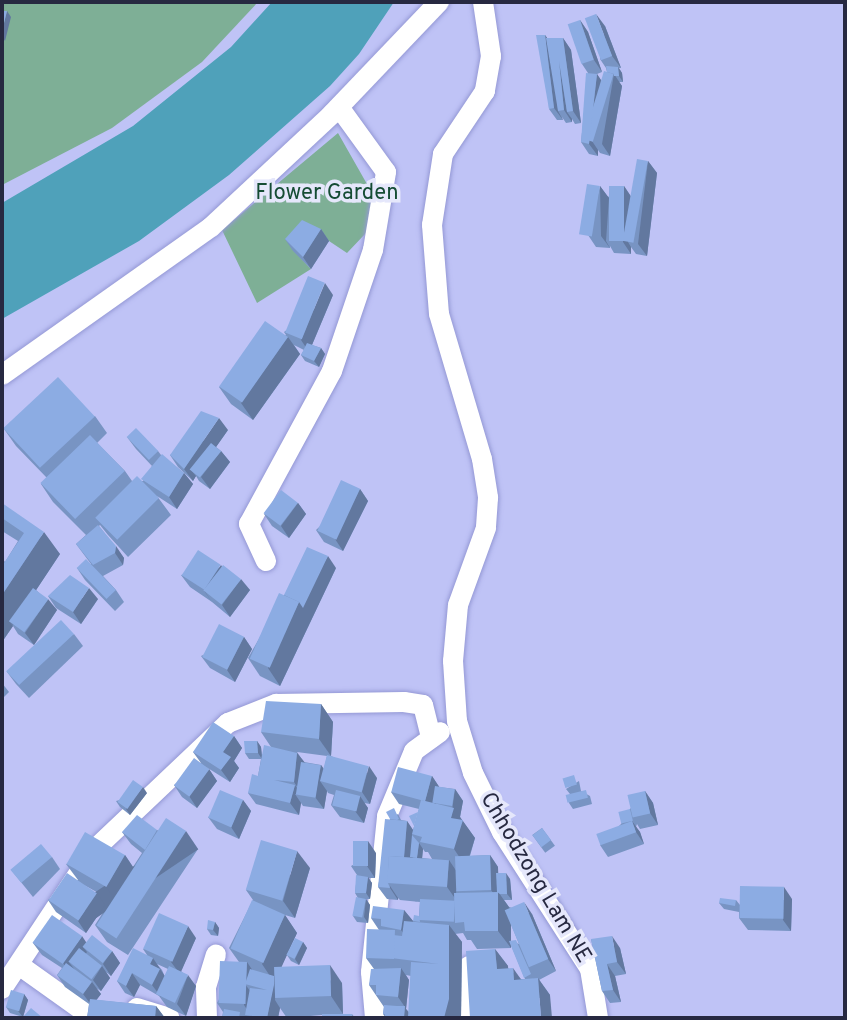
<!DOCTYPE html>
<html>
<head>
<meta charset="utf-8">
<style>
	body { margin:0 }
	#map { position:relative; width:847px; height:1020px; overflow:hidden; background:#bfc3f6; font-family:Overpass,sans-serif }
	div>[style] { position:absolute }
	.green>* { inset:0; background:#7eaf96 }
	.water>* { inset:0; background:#4fa1ba }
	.roads { filter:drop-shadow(0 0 2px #9498d5) drop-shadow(0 0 2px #9498d5) }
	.minor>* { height:20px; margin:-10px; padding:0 10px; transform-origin:10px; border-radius:10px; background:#fff }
	.wall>* { inset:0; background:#7894c3; transform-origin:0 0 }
	.shaded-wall>* { inset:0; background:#62789f; transform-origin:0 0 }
	.building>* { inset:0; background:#8cace3; transform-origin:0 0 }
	span { translate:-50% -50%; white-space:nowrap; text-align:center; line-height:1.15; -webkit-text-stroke:7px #e5e7fb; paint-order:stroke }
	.park-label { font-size:22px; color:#154c34 }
	.street-label { font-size:22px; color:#272941 }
	.frame { position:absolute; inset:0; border:4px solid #272941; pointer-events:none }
</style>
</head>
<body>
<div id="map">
	<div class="green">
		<i style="clip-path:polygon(2px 2px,258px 2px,202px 62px,112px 128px,2px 185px)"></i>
		<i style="clip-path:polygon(338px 133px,384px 214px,347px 253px,329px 241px,294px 251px,311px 269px,257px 303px,222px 230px)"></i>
	</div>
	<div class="water">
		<i style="clip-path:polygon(272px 2px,394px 2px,359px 54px,330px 86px,229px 175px,139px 241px,2px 319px,2px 203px,133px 126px,231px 47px)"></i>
	</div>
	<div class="roads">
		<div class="minor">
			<i style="left:483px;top:2px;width:55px;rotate:81.6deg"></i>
			<i style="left:491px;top:56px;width:36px;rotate:100deg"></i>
			<i style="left:485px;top:91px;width:76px;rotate:123.7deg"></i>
			<i style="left:443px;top:154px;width:72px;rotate:98.8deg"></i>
			<i style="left:432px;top:225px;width:89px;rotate:85.5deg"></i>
			<i style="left:439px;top:314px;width:151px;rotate:73.5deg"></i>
			<i style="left:482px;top:459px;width:39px;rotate:81deg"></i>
			<i style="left:488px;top:498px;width:30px;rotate:94deg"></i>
			<i style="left:486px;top:528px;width:82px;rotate:110deg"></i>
			<i style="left:458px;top:605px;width:56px;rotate:95.1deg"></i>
			<i style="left:453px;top:661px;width:60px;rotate:86.2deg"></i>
			<i style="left:457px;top:721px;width:54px;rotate:72.9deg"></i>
			<i style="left:473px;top:773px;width:66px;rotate:63.8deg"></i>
			<i style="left:502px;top:832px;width:163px;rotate:57.3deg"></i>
			<i style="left:590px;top:969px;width:50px;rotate:80.7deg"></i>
			<i style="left:2px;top:375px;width:256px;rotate:-35.3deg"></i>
			<i style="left:211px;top:227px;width:166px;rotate:-43deg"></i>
			<i style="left:332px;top:114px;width:155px;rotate:-46.3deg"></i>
			<i style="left:266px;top:561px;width:41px;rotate:-114.7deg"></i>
			<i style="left:249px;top:524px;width:174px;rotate:-61.5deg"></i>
			<i style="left:332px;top:371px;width:128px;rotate:-71.3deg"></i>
			<i style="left:373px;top:250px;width:79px;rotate:-80.5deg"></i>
			<i style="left:386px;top:172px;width:80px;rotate:-125.9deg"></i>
			<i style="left:19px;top:965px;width:90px;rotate:35.5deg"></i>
			<i style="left:2px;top:989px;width:167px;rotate:-56.5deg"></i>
			<i style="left:94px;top:850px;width:185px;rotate:-43.5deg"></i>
			<i style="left:228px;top:723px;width:52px;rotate:-21.6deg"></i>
			<i style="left:276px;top:704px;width:128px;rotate:-0.9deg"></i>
			<i style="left:404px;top:702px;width:19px;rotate:9deg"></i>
			<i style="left:423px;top:705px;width:34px;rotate:76deg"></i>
			<i style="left:137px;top:1008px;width:34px;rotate:17deg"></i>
			<i style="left:207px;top:1018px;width:31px;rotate:-92deg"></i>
			<i style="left:206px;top:987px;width:34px;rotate:-73deg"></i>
			<i style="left:375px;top:1018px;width:46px;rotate:-95deg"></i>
			<i style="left:371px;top:972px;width:157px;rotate:-84.1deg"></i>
			<i style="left:387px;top:816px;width:70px;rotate:-67.4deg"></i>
			<i style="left:414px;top:751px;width:32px;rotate:-36deg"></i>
			<i style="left:468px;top:1018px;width:52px;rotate:-88.9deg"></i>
		</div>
	</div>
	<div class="wall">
		<i style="clip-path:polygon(580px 20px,588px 32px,602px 72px,597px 74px,602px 82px,607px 72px,606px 68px,600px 59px,605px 26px,621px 68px,619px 68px,622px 73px,623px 82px,619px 82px,622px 86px,610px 156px,600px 153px,598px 150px,598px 156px,589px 154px,581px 142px,588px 73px,582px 64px)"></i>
		<i style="clip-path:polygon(545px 35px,547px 38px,563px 38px,571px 50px,581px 123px,575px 124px,572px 119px,572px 122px,566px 123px,562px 117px,563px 120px,557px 120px,549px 109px)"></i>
		<i style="clip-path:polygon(648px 161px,657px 173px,647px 256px,636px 254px,631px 247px,631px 254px,614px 253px,610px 246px,610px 248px,596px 247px,588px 235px,600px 186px,608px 197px,624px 186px,632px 198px)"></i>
		<i style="clip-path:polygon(321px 229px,329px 241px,311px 269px,293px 251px,285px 239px)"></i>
		<i style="clip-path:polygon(333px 295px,312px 345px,321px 348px,325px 354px,319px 367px,305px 361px,301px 355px,304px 350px,294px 345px,300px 354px,253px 420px,231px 404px,219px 387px,286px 335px,284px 332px)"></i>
		<i style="clip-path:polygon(95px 416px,107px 433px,97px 443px,125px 471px,132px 481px,143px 481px,152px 466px,136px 449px,127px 437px,158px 451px,161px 455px,184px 473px,193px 484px,177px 509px,157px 496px,171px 515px,128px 557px,108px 535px,100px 525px,99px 526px,124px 558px,123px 565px,103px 576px,116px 590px,124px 602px,115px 611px,85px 580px,77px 568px,91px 564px,76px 544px,86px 535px,53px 502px,41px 484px,47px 478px,16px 446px,4px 429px)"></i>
		<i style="clip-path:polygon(228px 430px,216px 447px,221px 451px,230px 462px,210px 489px,199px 481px,196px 476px,193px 481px,178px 467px,170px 455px)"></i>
		<i style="clip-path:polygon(360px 489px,368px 501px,343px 551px,324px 542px,316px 530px)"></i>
		<i style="clip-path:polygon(2px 503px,60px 554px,36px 590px,57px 610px,34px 645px,18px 634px,13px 626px,2px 642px,2px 558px,5px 562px,18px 541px,2px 531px)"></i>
		<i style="clip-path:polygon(298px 503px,306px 514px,289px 538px,272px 526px,264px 514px)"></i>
		<i style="clip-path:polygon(222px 567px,250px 590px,230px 617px,212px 602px,190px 587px,181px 575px)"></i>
		<i style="clip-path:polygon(336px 568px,280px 686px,260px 676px,248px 658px,284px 595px)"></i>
		<i style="clip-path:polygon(48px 596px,98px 599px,81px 624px,56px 608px)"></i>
		<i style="clip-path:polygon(74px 634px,83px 646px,29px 698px,16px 684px,7px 672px)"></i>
		<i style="clip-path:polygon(244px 637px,252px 649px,235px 682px,210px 668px,201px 656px)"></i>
		<i style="clip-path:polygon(2px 683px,9px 692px,2px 699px)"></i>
		<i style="clip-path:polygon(evenodd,321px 704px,333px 722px,331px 756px,377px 778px,370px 804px,364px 803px,368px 808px,364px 823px,340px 817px,331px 805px,334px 795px,328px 793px,327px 791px,324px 809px,303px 806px,301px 803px,299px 815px,256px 804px,248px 793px,258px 776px,261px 759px,249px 759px,245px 753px,257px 741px,261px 747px,262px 755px,271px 747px,261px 732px,321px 704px,297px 752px,327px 756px,324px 769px,321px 765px,304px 762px,297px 752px)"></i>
		<i style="clip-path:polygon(234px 736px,242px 748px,234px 761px,239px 768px,230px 782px,203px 765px,209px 769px,217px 781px,197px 808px,182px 797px,174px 785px,201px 763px,193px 752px)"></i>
		<i style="clip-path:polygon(evenodd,432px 776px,439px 787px,455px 789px,463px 801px,460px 817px,475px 838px,470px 856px,490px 855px,498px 867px,498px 873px,510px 879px,512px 900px,504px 900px,509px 907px,532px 914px,556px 971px,539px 980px,550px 995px,470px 1018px,495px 949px,508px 966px,508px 968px,521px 979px,525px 979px,511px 945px,511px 948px,477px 949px,471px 940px,467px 940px,463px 933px,455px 934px,462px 942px,461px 1018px,379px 1018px,385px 1017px,383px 1014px,384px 1007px,369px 985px,374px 969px,366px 958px,379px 930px,371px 918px,404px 910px,413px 921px,419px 916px,420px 902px,400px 900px,398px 898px,398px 900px,387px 899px,378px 887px,390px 819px,398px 814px,401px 820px,407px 821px,413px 830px,419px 809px,399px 804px,391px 792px,432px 776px,423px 849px,425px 852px,428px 852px,432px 859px,422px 858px,423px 849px,432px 776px,511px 924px,519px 944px,511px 941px,511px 924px,432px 776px,406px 975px,411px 976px,409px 1012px,406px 1009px,409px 980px,406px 975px)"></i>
		<i style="clip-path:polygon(579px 781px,581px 791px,590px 796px,592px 804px,573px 809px,569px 803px,570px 794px,566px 789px)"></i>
		<i style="clip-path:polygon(645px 791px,653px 803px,658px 825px,640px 829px,637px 824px,636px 827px,640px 832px,644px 844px,608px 857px,600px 845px,621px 824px,630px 809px)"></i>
		<i style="clip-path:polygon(147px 793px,130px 815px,120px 807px,116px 801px)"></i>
		<i style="clip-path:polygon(243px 800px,251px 811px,239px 839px,217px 829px,208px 817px)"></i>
		<i style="left:542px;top:828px;width:22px;height:12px;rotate:54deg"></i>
		<i style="clip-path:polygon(157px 830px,198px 849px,128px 955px,107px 942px,95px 925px,111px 900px,84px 885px,105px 905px,86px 933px,56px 912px,48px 900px,78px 880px,66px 864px,125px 855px,133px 867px,142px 853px,131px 844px,122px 832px)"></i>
		<i style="clip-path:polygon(376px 853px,375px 878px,368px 878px,372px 883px,370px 899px,366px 899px,370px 905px,368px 923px,357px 922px,353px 916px,358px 898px,355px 893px,357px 875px,351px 866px)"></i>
		<i style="clip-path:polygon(52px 857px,60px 869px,33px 897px,12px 871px)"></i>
		<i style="clip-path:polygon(310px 868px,295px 918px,285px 915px,297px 933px,280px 969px,342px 983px,343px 1014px,352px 1014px,355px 1018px,322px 1018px,322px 1015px,287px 1018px,280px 1008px,278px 1018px,247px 1018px,243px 1016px,244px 1018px,222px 1018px,223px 1012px,217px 1003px,239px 962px,229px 948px,253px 900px,246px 890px)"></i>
		<i style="clip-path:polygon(792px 899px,791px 931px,748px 930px,739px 918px,739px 912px,724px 909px,719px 903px,736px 900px,740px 905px)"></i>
		<i style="clip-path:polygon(215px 922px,219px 928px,218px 936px,211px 935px,207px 929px)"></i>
		<i style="clip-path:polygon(evenodd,196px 938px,181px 971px,196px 986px,186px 1016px,167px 1007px,159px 996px,140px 985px,134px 997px,125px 993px,117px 981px,147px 955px,143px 949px,196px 938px,157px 964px,168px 969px,165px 977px,162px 970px,157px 964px)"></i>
		<i style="clip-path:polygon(591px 939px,620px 948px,626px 974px,615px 976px,621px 1002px,610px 1003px,602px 991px)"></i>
		<i style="clip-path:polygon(303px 942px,307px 948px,299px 965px,291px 961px,287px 955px)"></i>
		<i style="clip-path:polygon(33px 943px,87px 943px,112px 951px,120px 963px,111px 976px,106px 972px,110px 978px,101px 991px,96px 988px,101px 994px,96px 1000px,156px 1006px,165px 1018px,87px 1018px,89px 1004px,65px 987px,57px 975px,62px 968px,42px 955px)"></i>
		<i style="clip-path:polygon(24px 994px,28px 1000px,23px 1017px,10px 1013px,6px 1007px)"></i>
	</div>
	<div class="shaded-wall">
		<i style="clip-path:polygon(7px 11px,11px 17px,5px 41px,2px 36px,2px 31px)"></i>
		<i style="clip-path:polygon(596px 14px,605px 26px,621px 68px,612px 56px)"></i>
		<i style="clip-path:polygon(580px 20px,588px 32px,602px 72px,594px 60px)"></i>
		<i style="clip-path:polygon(545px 35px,553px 46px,558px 111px,563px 120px,554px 108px)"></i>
		<i style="clip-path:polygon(563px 38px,571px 50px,581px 123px,573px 111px)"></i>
		<i style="clip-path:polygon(559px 61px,567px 112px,572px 119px,572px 122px,564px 110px)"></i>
		<i style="clip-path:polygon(618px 67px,622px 73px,623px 82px,619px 76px)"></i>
		<i style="clip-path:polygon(597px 74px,605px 86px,592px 141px,598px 150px,598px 156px,589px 144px)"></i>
		<i style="clip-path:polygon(614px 74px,622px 86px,610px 156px,602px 144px)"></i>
		<i style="clip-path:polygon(648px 161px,657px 173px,647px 256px,638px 244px)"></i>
		<i style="clip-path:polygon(600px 186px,609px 198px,606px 241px,610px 248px,601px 236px)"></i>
		<i style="clip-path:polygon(624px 186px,632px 198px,628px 242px,631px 247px,631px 254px,623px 242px)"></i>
		<i style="clip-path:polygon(321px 229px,329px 241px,311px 269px,303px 257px)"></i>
		<i style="clip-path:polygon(325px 283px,333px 295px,309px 352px,301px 340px)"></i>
		<i style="clip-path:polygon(288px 337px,300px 354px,253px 420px,241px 403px)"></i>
		<i style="clip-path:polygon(321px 348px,325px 354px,319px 367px,314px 361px)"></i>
		<i style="clip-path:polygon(219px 418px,228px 430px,197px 474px,191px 470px,196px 476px,193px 481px,184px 469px)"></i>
		<i style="clip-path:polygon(221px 451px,230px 462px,210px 489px,201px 477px)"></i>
		<i style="clip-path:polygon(184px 473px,193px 484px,177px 509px,169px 497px)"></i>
		<i style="clip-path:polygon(360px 489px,368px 501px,343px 551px,335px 539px)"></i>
		<i style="clip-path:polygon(298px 503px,306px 514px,289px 538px,281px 526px)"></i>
		<i style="clip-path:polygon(44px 532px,60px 554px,13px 625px,10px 622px,13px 626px,2px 642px,2px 595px)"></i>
		<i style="clip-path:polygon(116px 546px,124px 558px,123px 565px,115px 553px)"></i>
		<i style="clip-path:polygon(328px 556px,336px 568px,280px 686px,268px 668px,299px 602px)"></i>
		<i style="clip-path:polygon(221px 565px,229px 577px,205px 592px,212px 602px,204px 590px)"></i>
		<i style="clip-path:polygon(241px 579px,250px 590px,230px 617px,222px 605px)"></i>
		<i style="clip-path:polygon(89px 588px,98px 599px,81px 624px,73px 612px)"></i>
		<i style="clip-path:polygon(48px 599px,57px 610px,34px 645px,25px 633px)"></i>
		<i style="clip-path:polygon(244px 637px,252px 649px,235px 682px,227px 670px)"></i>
		<i style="clip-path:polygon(321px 704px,333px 722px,331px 756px,319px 739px)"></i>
		<i style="clip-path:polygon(234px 736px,242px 748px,234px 761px,239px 768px,230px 782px,221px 770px,223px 752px)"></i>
		<i style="clip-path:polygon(257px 741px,261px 747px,262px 759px,258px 753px)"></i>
		<i style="clip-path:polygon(297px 753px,306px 764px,302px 794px,294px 782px)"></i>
		<i style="clip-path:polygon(321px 765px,329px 777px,320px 781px,327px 791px,324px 809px,315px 797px)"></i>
		<i style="clip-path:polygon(369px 766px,377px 778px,370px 804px,362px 792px)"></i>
		<i style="clip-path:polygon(209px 769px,217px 781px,197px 808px,189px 796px)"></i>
		<i style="clip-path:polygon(432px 776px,440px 788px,435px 807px,425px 801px)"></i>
		<i style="clip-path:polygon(295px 785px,302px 795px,295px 794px,301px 803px,299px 815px,290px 803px)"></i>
		<i style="clip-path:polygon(143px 787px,147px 793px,130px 815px,126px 809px)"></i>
		<i style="clip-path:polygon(455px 789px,463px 801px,460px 817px,475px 838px,466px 867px,454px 849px,451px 818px)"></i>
		<i style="clip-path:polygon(645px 791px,653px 803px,658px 825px,650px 813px)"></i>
		<i style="clip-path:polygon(360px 796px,368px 808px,364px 823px,355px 811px)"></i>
		<i style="clip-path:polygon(243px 800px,251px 811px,239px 839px,231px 827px)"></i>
		<i style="clip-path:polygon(407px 821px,415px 833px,412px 834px,413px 864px,404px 858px)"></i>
		<i style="clip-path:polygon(632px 821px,640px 832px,644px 844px,636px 832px)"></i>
		<i style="left:186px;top:831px;width:22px;height:128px;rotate:56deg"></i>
		<i style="clip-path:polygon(368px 841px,376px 853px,375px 878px,367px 866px)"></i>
		<i style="clip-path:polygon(419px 843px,423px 849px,421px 870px,416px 864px)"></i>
		<i style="clip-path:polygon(297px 851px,310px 868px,295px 918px,283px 901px)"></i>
		<i style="clip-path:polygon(125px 855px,137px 873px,119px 904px,106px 887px)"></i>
		<i style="clip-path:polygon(490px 855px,498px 867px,499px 893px,511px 910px,511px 948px,498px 931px,498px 900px,491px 890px)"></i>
		<i style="clip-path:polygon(449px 860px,461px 878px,456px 892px,459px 904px,447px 887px)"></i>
		<i style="clip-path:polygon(506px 873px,510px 879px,512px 900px,507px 894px)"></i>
		<i style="clip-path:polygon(368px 877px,372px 883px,370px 899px,366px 893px)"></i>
		<i style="clip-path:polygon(390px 886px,398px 898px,398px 900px,390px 888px)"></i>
		<i style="clip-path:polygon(784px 887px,792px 899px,791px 931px,783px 920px)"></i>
		<i style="clip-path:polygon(97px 893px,105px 905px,86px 933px,78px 921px)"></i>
		<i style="clip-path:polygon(366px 899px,370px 905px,368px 923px,364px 917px)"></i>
		<i style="clip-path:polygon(524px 902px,532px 914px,556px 971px,548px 959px)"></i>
		<i style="clip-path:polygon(404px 910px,413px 921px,409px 941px,401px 930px)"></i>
		<i style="clip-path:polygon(285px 915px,297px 933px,277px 977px,275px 1000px,280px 1008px,278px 1018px,267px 1018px,274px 982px,262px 964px)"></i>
		<i style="clip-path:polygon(215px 922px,219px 928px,218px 936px,213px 930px)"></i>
		<i style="clip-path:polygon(449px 925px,462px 942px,461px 1018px,444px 1018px)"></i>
		<i style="clip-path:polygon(188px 926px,196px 938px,180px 974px,171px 962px)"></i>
		<i style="clip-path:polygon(82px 936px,90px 948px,83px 947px,87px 952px,77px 967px,68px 961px,75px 970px,71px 975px,63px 963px)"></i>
		<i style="clip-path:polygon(612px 936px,620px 948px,626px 974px,617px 962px)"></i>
		<i style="clip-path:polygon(303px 942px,307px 948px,299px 965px,295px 959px)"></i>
		<i style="clip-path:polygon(495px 949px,508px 966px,509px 987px,497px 969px)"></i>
		<i style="clip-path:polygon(112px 951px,120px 963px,111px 976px,103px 964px)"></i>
		<i style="clip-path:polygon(153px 958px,168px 981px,161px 997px,152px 985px,150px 964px)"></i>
		<i style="clip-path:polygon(247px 962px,255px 974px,245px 984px,253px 995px,252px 1017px,244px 1005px)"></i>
		<i style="clip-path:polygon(607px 964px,615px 976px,621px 1002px,613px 990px)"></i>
		<i style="clip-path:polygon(330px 965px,342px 983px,343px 1014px,331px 996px)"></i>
		<i style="clip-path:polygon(102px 966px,110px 978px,101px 991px,93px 980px)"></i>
		<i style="clip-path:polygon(401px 968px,409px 980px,406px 1009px,413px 1018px,404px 1018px,405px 1007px,398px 997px)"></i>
		<i style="clip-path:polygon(513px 968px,525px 985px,514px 980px)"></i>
		<i style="clip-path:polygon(132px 973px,140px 985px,134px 997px,126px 986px)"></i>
		<i style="clip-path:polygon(188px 975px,196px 986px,186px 1016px,177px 1004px)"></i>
		<i style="clip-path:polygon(538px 978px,550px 995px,552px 1018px,541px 1018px)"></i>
		<i style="clip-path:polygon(92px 982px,101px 994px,92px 1006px,83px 994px)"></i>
		<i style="clip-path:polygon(24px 994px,28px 1000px,23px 1017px,18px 1011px)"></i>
		<i style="clip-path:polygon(156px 1006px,165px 1018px,155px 1018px)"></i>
	</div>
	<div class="building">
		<i style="clip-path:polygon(2px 11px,7px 11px,2px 31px)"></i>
		<i style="left:596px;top:14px;width:45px;height:12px;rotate:69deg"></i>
		<i style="left:580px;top:20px;width:42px;height:13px;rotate:71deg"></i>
		<i style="clip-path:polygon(536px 35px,545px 35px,554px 108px,549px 109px)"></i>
		<i style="clip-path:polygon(546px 38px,563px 38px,573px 111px,567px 112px,559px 61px,564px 110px,558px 111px)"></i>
		<i style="clip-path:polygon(606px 66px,618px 67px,619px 76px,614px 76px,614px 74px,607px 72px)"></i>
		<i style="left:604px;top:71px;width:10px;height:71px;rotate:17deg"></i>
		<i style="clip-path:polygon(586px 73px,597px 74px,589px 144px,581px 142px)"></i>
		<i style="left:637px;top:159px;width:11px;height:83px;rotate:10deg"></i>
		<i style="left:587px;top:184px;width:13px;height:51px;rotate:9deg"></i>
		<i style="left:609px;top:186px;width:15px;height:55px"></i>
		<i style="clip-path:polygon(302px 220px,321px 229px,303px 257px,285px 239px)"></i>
		<i style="left:308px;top:276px;width:18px;height:61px;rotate:22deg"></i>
		<i style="left:265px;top:321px;width:28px;height:80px;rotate:35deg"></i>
		<i style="clip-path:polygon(307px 343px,321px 348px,314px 361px,301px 355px)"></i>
		<i style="left:58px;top:377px;width:54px;height:75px;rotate:47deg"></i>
		<i style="clip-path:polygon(201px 411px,219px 418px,184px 469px,170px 455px)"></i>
		<i style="left:136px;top:428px;width:32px;height:13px;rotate:46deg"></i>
		<i style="left:90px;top:435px;width:50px;height:69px;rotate:46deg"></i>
		<i style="left:211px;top:443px;width:13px;height:34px;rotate:39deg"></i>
		<i style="clip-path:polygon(162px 454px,184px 473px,169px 497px,141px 479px)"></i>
		<i style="left:137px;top:476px;width:31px;height:59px;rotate:45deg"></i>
		<i style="left:341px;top:480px;width:21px;height:56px;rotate:25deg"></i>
		<i style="left:281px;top:490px;width:21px;height:29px;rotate:37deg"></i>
		<i style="clip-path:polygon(2px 503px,44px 532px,2px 595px,2px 566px,24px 533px,2px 518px)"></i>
		<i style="clip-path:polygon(98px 525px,116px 546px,115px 553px,93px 565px,76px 544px)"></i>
		<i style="clip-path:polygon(307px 547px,328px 556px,303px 608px,299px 602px,284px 595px)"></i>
		<i style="left:198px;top:550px;width:27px;height:30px;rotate:33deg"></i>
		<i style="left:86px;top:559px;width:43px;height:13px;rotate:46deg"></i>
		<i style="left:223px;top:565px;width:23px;height:32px;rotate:38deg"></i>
		<i style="clip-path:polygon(70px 575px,89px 588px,73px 612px,48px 596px)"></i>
		<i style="left:33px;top:588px;width:19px;height:41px;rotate:36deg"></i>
		<i style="left:279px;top:593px;width:22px;height:72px;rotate:24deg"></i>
		<i style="left:61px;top:620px;width:19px;height:75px;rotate:47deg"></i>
		<i style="left:219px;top:624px;width:28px;height:37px;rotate:27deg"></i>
		<i style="clip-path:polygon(266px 701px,321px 704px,319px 739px,261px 732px)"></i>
		<i style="clip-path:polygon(213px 722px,234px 736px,223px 752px,231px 757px,221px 770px,193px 752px)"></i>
		<i style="clip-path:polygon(244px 741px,257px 741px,258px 753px,245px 753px)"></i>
		<i style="clip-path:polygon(264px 745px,297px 753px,294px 782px,274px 780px,295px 785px,290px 803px,248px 793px,252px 774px,258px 776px)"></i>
		<i style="left:327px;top:755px;width:43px;height:27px;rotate:15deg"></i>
		<i style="left:194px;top:758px;width:19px;height:34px;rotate:36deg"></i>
		<i style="left:301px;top:762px;width:20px;height:33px;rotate:9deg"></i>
		<i style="left:398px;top:767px;width:35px;height:26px;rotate:15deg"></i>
		<i style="left:574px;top:775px;width:10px;height:12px;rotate:73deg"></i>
		<i style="left:133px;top:780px;width:12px;height:27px;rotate:35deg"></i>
		<i style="left:435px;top:786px;width:20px;height:17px;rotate:9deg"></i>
		<i style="left:220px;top:790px;width:25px;height:30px;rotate:23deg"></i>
		<i style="left:336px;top:790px;width:25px;height:16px;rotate:14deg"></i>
		<i style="left:586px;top:790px;width:8px;height:21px;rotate:76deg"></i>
		<i style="left:645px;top:791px;width:23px;height:18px;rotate:77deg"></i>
		<i style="clip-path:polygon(421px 800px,454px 808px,451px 818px,463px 820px,454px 849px,420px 842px,422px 837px,412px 834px)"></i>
		<i style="clip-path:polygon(394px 808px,399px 819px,397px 820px,390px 819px,386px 812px)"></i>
		<i style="left:630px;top:809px;width:12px;height:12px;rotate:76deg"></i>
		<i style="clip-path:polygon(418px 812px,414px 826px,409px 816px)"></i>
		<i style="clip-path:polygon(137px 815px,157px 830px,145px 850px,122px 832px)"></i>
		<i style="left:166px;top:818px;width:24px;height:128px;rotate:33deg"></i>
		<i style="clip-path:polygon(385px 819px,407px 821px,404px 857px,389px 856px,388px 883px,390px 888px,378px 887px)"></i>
		<i style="left:632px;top:821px;width:12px;height:38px;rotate:70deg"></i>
		<i style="left:542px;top:828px;width:15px;height:12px;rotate:53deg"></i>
		<i style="left:85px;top:832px;width:46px;height:37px;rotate:30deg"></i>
		<i style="clip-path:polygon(412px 835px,419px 843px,417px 858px,410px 857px)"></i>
		<i style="left:261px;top:840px;width:38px;height:52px;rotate:17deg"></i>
		<i style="left:353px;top:841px;width:15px;height:25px"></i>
		<i style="left:41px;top:844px;width:17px;height:40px;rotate:50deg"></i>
		<i style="left:490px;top:855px;width:35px;height:35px;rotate:88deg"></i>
		<i style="left:389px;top:856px;width:60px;height:27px;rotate:4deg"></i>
		<i style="left:67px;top:873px;width:36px;height:33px;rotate:34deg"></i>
		<i style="clip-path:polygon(496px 873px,506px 873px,507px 894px,500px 894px,497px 892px)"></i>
		<i style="clip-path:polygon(356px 875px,368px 877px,366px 893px,355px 893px)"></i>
		<i style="left:740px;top:886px;width:44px;height:32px;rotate:1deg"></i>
		<i style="clip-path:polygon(498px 892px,498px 931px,465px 931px,464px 922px,455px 923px,454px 893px)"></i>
		<i style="left:356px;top:897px;width:10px;height:19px;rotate:11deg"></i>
		<i style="clip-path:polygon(720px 898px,736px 900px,735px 906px,719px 903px)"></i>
		<i style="left:420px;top:899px;width:35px;height:21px;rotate:3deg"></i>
		<i style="left:252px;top:900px;width:36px;height:53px;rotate:24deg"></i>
		<i style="left:524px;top:902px;width:62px;height:21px;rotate:67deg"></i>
		<i style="clip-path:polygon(373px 906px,404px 910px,401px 930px,381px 926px,381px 919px,371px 918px)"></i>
		<i style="left:159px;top:913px;width:32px;height:39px;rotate:24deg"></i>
		<i style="left:52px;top:915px;width:37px;height:34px;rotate:35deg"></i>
		<i style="clip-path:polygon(414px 915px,419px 916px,420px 922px,413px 921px)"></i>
		<i style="clip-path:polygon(208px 920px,215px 922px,213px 930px,207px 929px)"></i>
		<i style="clip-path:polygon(404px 921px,449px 925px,449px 999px,444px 1018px,419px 1017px,419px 1018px,379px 1018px,385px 1017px,385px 1006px,405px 1006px,404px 1017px,408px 1017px,411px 962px,439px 964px,391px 958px,393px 935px,402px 936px)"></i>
		<i style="left:367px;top:929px;width:28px;height:29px;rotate:2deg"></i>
		<i style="left:92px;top:935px;width:26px;height:15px;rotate:39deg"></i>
		<i style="clip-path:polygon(612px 936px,617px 962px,607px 964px,613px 990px,602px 991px,591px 939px)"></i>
		<i style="left:295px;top:938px;width:9px;height:19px;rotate:27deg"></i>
		<i style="clip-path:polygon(516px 940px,531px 974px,524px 978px,509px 941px)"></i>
		<i style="left:79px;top:948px;width:29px;height:17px;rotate:38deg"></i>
		<i style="clip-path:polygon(133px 948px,153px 958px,150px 964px,160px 969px,152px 985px,132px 973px,126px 986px,117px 981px)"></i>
		<i style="clip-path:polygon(495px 949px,497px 969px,513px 968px,514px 980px,538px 978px,541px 1018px,470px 1018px,466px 951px)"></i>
		<i style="left:220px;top:961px;width:27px;height:42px;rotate:2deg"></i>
		<i style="left:66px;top:963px;width:32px;height:15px;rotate:36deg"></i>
		<i style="left:330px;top:965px;width:31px;height:56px;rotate:88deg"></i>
		<i style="left:169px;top:966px;width:21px;height:31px;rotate:25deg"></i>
		<i style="clip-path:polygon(401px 968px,398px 997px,376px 995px,376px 985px,369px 985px,371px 969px)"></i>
		<i style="clip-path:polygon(250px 969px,274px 976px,274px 985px,267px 1018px,245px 1015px,250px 988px,267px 990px,245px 984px)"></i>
		<i style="left:11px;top:990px;width:14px;height:18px;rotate:17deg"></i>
		<i style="clip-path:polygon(90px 999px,156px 1006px,155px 1018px,87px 1018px)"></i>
		<i style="clip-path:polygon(384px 1005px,397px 1006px,385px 1006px,385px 1014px,383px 1014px)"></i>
		<i style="clip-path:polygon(31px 1008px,43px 1018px,22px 1018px)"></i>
		<i style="clip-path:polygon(224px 1009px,240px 1012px,239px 1018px,222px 1018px)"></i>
		<i style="left:322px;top:1014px;width:30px;height:4px"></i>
	</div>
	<div class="park-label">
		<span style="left:327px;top:194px">Flower Garden</span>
	</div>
	<div class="street-label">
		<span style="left:535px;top:878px;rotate:59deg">Chhodzong Lam NE</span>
	</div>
	<div class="frame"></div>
</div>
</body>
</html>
